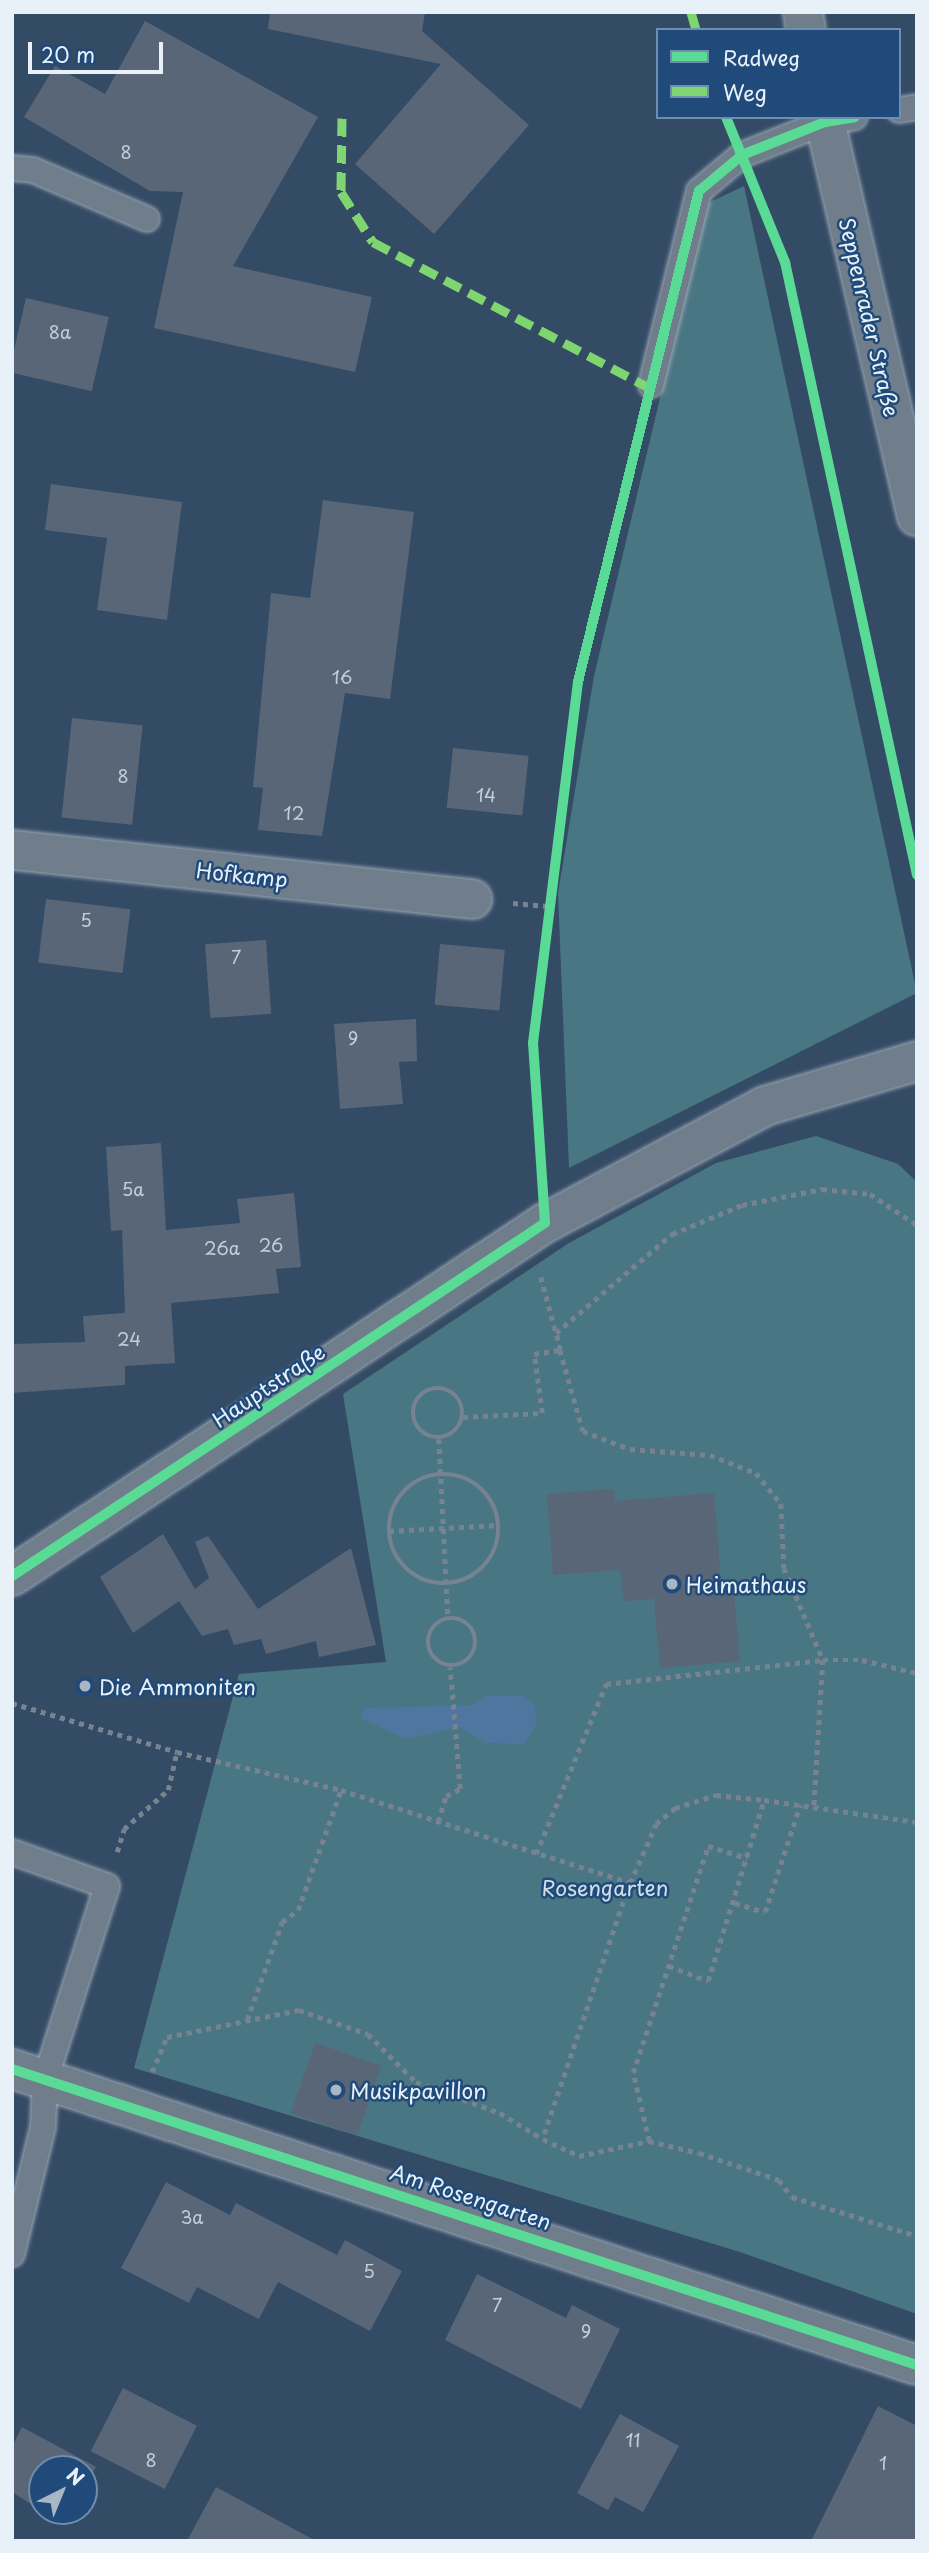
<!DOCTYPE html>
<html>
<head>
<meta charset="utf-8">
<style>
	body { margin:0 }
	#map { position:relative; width:929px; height:2553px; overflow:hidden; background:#344b65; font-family:"Playpen Sans",sans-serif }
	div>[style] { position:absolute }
	.green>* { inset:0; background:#497683 }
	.water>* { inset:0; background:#4e769f }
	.building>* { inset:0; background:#596678; transform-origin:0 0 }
	.path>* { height:4.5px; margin-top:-2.25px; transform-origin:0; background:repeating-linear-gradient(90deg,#778390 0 5px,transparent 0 10px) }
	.path>.ring { margin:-2.25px; padding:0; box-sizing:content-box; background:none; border:4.5px solid #778390; border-radius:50% }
	.roads { filter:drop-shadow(0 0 2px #9aa6b3) drop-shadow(0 0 2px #9aa6b3) }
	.lane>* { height:24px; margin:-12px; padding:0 12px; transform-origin:12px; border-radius:12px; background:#707e8c }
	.street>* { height:38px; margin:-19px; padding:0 19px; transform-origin:19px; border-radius:19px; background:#707e8c }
	.secondary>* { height:38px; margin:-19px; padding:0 19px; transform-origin:19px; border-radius:19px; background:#707e8c }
	.primary>* { height:38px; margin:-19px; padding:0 19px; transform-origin:19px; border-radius:19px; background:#707e8c }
	.quiet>* { height:9px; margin-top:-4.5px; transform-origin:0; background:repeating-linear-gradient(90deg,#7fd670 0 18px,transparent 0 27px) }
	.cycleway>* { height:10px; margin:-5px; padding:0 5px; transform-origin:5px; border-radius:5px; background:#5adb95 }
	.dots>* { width:19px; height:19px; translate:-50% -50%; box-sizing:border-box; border:4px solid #1f4a7a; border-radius:50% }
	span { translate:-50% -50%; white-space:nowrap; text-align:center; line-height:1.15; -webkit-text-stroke:5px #1f4a7a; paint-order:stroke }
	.number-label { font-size:18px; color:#c4ced8 }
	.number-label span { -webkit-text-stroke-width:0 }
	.street-label { font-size:21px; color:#e8f1f8 }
	.poi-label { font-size:21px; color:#e8f1f8 }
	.left { translate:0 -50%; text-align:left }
	.park-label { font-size:21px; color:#d1e0e7 }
	.frame { position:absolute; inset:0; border:14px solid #e8f1f8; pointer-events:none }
	.legend { position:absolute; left:656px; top:28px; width:245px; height:91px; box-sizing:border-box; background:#1f4a7a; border:2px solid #6f8dac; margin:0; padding:9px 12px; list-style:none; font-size:21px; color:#e8f1f8 }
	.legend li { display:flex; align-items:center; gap:14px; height:35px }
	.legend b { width:35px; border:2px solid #6f8dac }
	.north { position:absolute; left:28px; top:2455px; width:70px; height:70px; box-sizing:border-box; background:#1f4a7a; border:2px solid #6f8dac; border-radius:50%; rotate:43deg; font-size:19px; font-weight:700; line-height:28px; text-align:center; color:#e8f1f8 }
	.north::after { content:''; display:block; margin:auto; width:24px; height:32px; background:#a9b7c5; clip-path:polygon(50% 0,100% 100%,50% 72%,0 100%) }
	.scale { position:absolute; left:28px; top:42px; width:135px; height:32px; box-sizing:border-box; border:4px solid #e8f1f8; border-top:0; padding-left:9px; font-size:21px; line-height:24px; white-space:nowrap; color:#e8f1f8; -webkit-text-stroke:5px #1f4a7a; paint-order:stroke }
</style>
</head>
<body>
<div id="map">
	<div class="green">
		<i style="clip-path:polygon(744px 186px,917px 993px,569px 1168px,558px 893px,594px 676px,706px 204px)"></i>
		<i style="clip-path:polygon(816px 1136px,898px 1164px,917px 1182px,917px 2314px,740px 2252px,134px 2068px,239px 1674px,386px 1662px,343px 1394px,569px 1243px,716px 1163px)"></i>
	</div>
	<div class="water">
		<i style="clip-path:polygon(486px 1696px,523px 1696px,535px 1704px,536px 1725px,524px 1744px,486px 1743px,460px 1727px,405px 1739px,361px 1718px,364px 1708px,472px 1705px)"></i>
	</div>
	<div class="building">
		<i style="clip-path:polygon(270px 12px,425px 12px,422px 31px,529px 125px,434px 234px,355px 164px,441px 64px,268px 29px)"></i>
		<i style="clip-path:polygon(145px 21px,318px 117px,233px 266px,372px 297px,355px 372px,154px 328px,183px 192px,150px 191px,24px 117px,55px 66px,105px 94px)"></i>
		<i style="left:26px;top:298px;width:85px;height:76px;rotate:13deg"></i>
		<i style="clip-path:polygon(51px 484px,182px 502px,167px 620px,97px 610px,107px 538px,45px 530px)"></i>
		<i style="clip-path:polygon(323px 500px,414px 512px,390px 699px,345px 693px,322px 836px,258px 830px,263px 788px,253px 787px,271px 593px,310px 598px)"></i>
		<i style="left:72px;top:718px;width:71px;height:100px;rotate:6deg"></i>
		<i style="left:453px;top:748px;width:76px;height:60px;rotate:6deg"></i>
		<i style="left:46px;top:899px;width:85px;height:64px;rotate:7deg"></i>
		<i style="left:266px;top:940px;width:74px;height:61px;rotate:86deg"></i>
		<i style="left:440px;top:944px;width:65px;height:61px;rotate:5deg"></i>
		<i style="clip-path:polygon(416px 1019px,417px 1061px,399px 1062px,403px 1104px,340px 1109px,334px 1024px)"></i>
		<i style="clip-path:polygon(161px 1143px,166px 1230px,240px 1223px,237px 1199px,294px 1193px,301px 1267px,276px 1269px,279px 1293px,171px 1303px,175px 1363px,125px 1366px,125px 1385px,12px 1393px,12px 1344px,85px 1342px,83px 1316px,125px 1313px,122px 1230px,111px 1231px,106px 1147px)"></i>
		<i style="clip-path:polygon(614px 1489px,615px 1501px,714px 1493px,722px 1594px,734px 1593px,740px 1661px,660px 1668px,654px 1599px,624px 1601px,620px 1570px,553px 1575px,547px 1494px)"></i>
		<i style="clip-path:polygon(163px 1534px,195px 1589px,209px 1578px,195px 1542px,208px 1536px,258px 1609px,351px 1548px,376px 1645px,319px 1657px,316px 1641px,266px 1654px,261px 1639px,234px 1645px,228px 1629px,202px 1636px,179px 1601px,133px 1633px,100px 1577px)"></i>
		<i style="left:315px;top:2043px;width:70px;height:74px;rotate:19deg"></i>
		<i style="clip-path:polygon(166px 2182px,230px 2215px,236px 2203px,337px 2255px,345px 2240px,402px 2271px,370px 2331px,278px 2282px,259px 2319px,197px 2287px,189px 2303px,121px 2268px)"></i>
		<i style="clip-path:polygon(477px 2274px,566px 2318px,572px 2305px,620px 2329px,581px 2409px,445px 2340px)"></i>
		<i style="left:123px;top:2388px;width:83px;height:71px;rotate:27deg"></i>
		<i style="clip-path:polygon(878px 2406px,917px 2426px,917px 2541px,811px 2541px)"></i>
		<i style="clip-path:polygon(620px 2414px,679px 2446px,643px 2512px,615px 2497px,608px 2510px,577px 2493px)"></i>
		<i style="clip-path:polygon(22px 2427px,96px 2467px,84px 2488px,84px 2469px,42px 2469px,42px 2511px,12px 2492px,12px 2447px)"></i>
		<i style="clip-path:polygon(216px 2487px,316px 2541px,187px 2541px)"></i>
	</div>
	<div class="path">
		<i style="left:513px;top:903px;width:34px;rotate:5deg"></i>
		<i style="left:541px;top:1277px;width:58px;rotate:75deg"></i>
		<i style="left:560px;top:1350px;width:84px;rotate:74.1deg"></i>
		<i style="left:583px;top:1431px;width:50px;rotate:21deg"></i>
		<i style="left:630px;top:1449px;width:80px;rotate:4.3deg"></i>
		<i style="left:710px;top:1455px;width:49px;rotate:21.4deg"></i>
		<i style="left:756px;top:1473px;width:40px;rotate:51deg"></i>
		<i style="left:781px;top:1504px;width:64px;rotate:87.3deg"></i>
		<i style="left:784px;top:1568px;width:100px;rotate:67deg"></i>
		<i style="left:823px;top:1660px;width:146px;rotate:93.5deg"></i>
		<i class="ring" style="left:413px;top:1388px;width:45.5px;height:45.5px"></i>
		<i style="left:463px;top:1417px;width:79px;rotate:-2.9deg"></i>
		<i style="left:542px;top:1413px;width:60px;rotate:-97.7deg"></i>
		<i style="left:534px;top:1354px;width:26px;rotate:-9deg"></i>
		<i style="left:560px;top:1350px;width:17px;rotate:-103deg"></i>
		<i style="left:556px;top:1333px;width:153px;rotate:-40.5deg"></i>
		<i style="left:672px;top:1234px;width:76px;rotate:-22.5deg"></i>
		<i style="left:742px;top:1205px;width:82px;rotate:-11.3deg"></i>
		<i style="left:822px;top:1189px;width:48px;rotate:5.9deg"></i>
		<i style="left:870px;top:1194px;width:56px;rotate:33.4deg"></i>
		<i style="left:439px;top:1439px;width:178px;rotate:87.1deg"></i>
		<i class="ring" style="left:389px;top:1474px;width:105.5px;height:105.5px"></i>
		<i style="left:389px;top:1531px;width:111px;rotate:-3.1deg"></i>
		<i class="ring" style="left:428px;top:1618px;width:43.5px;height:43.5px"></i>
		<i style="left:12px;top:1703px;width:172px;rotate:16.5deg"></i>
		<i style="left:177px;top:1752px;width:168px;rotate:13deg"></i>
		<i style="left:341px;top:1790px;width:304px;rotate:17.8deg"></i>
		<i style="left:630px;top:1883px;width:270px;rotate:108.8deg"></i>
		<i style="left:543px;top:2139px;width:40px;rotate:25deg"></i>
		<i style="left:579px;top:2156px;width:72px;rotate:-12.1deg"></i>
		<i style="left:649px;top:2141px;width:51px;rotate:13.5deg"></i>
		<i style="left:699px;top:2153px;width:84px;rotate:18.6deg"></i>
		<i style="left:779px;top:2180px;width:21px;rotate:53deg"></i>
		<i style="left:792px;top:2197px;width:131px;rotate:17.3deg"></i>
		<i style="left:438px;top:1822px;width:27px;rotate:-73deg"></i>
		<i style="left:446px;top:1796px;width:16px;rotate:-27deg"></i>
		<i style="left:460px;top:1789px;width:122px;rotate:-94.7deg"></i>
		<i style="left:117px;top:1852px;width:24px;rotate:-73deg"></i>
		<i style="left:124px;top:1829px;width:59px;rotate:-41.6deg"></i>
		<i style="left:168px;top:1790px;width:39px;rotate:-77deg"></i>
		<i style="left:536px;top:1854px;width:184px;rotate:-67.6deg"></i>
		<i style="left:606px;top:1684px;width:218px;rotate:-6.3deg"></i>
		<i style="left:823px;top:1660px;width:39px"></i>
		<i style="left:862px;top:1660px;width:57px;rotate:13.3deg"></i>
		<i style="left:630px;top:1883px;width:64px;rotate:-66.2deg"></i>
		<i style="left:656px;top:1824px;width:25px;rotate:-40deg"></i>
		<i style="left:675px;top:1808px;width:43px;rotate:-17.6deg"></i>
		<i style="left:716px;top:1795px;width:48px;rotate:5.9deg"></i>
		<i style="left:735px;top:1903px;width:31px;rotate:17deg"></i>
		<i style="left:765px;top:1912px;width:113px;rotate:-71.9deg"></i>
		<i style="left:669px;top:1966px;width:42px;rotate:21deg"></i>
		<i style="left:708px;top:1981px;width:189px;rotate:-72.8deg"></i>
		<i style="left:764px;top:1800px;width:155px;rotate:8.2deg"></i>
		<i style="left:247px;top:2020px;width:104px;rotate:-70.3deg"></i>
		<i style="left:282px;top:1922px;width:20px;rotate:-37deg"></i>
		<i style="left:298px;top:1910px;width:127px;rotate:-70.3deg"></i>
		<i style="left:152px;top:2072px;width:38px;rotate:-67deg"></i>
		<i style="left:167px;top:2037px;width:135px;rotate:-11.6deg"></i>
		<i style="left:299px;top:2010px;width:73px;rotate:19.2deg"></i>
		<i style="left:368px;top:2034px;width:68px;rotate:45deg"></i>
		<i style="left:416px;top:2082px;width:90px;rotate:20.3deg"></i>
		<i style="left:500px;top:2113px;width:50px;rotate:31.2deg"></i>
		<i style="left:649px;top:2141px;width:70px;rotate:-103.2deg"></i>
		<i style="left:633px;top:2073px;width:239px;rotate:-71.7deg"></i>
		<i style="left:708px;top:1846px;width:41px;rotate:17.1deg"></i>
	</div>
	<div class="roads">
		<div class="lane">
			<i style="left:899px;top:110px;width:18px;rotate:-9deg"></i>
			<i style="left:12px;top:168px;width:21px;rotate:5deg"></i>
			<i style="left:33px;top:170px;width:124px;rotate:23.3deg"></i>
			<i style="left:651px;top:385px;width:200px;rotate:-76.1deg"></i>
			<i style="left:699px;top:191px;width:56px;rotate:-39.9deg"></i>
			<i style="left:742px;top:155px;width:89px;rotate:-21.7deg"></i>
			<i style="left:825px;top:122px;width:30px;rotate:-9deg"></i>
			<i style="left:12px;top:1852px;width:101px;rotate:19.7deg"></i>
			<i style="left:107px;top:1886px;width:204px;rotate:107.7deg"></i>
			<i style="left:45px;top:2080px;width:47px;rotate:92.4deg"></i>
			<i style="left:43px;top:2127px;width:131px;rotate:103.7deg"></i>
		</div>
		<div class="street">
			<i style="left:12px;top:850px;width:463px;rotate:6.1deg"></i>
			<i style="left:12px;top:2069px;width:952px;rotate:18.11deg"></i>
		</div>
		<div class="secondary">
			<i style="left:12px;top:1576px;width:639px;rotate:-33.52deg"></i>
			<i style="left:545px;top:1223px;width:249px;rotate:-28deg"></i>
			<i style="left:765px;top:1106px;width:159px;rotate:-16.5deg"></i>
		</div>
		<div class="primary">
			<i style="left:803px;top:12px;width:18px;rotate:81deg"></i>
			<i style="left:824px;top:117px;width:410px;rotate:76.9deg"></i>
		</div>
	</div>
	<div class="quiet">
		<i style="left:691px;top:12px;width:19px;rotate:74deg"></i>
		<i style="left:342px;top:118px;width:74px;rotate:90.8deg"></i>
		<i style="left:341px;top:192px;width:59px;rotate:57.4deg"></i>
		<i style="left:373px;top:242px;width:313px;rotate:27.8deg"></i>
	</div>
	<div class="cycleway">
		<i style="left:726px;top:117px;width:157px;rotate:67.9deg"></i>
		<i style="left:785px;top:262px;width:627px;rotate:77.85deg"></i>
		<i style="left:12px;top:1576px;width:639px;rotate:-33.52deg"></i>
		<i style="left:545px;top:1223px;width:180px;rotate:-93.8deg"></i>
		<i style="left:533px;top:1043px;width:364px;rotate:-82.9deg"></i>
		<i style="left:578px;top:682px;width:506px;rotate:-76.16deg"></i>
		<i style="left:699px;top:191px;width:56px;rotate:-39.9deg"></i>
		<i style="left:742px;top:155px;width:89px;rotate:-21.7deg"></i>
		<i style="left:825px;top:122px;width:30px;rotate:-9deg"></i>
		<i style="left:12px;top:2069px;width:952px;rotate:18.11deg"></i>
	</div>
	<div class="dots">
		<i style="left:672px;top:1584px;background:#a9b7c5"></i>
		<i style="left:85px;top:1686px;background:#a9b7c5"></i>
		<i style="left:336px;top:2090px;background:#a9b7c5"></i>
	</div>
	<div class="number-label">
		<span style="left:126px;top:152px">8</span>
		<span style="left:60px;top:332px">8a</span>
		<span style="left:342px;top:677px">16</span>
		<span style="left:123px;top:776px">8</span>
		<span style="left:486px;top:795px">14</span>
		<span style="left:294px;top:813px">12</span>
		<span style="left:86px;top:920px">5</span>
		<span style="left:236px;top:957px">7</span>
		<span style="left:353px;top:1038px">9</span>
		<span style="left:133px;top:1189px">5a</span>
		<span style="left:271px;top:1245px">26</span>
		<span style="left:222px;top:1248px">26a</span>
		<span style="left:129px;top:1339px">24</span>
		<span style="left:192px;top:2217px">3a</span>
		<span style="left:369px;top:2271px">5</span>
		<span style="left:497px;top:2305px">7</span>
		<span style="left:586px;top:2331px">9</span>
		<span style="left:633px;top:2440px">11</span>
		<span style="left:151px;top:2460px">8</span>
		<span style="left:883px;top:2463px">1</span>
	</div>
	<div class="street-label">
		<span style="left:870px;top:317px;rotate:77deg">Seppenrader Straße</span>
		<span style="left:242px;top:874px;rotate:6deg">Hofkamp</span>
		<span style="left:268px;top:1385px;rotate:-34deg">Hauptstraße</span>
		<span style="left:471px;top:2196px;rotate:18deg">Am Rosengarten</span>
	</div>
	<div class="poi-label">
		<span class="left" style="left:686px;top:1584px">Heimathaus</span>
		<span class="left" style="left:99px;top:1686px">Die Ammoniten</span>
		<span class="left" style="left:350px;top:2090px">Musikpavillon</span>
	</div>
	<div class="park-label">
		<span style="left:605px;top:1887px">Rosengarten</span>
	</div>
	<div class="frame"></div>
	<ul class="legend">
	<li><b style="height:9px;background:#5adb95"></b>Radweg</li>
	<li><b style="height:9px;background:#7fd670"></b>Weg</li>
	</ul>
	<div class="north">N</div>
	<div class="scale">20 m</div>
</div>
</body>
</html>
